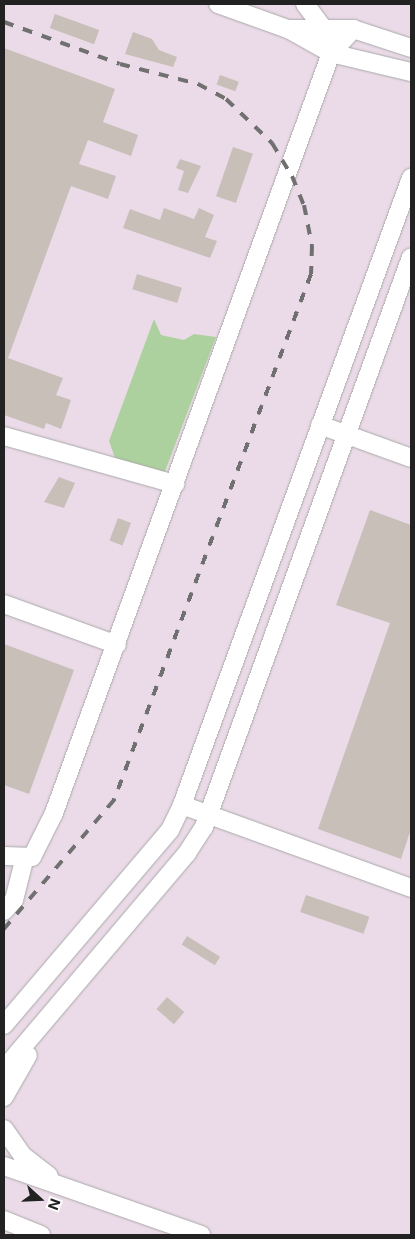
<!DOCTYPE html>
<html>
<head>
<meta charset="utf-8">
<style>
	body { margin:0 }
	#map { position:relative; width:415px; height:1239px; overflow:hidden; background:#f2efe9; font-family:Inter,sans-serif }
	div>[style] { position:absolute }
	.industrial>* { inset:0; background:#ebdbe8; transform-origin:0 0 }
	.forest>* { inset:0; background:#add19e }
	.building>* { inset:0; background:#c7bfb8; transform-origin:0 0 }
	.roads { filter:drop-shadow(0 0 1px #a9a9a9) drop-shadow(0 0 1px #a9a9a9) }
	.minor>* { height:18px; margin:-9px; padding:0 9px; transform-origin:9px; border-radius:9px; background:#fff }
	.rail>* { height:4px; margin-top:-2px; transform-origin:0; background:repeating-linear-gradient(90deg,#707070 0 10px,transparent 0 20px) }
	span { translate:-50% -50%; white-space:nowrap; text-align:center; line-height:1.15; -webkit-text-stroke:5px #fff; paint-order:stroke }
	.frame { position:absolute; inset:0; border:5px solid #222; pointer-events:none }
	.north { position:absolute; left:15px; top:1174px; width:50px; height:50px; -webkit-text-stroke:4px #fff; paint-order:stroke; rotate:110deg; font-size:14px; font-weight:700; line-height:20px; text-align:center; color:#222 }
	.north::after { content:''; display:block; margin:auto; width:18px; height:22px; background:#222; clip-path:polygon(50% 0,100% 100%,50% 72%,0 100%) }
</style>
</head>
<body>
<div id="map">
	<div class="industrial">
		<i style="left:4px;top:4px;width:407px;height:1231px"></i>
	</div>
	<div class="forest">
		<i style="clip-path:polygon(154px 319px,161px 335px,184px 340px,194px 334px,216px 337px,164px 474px,115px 458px,109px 441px)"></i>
	</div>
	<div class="building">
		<i style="left:55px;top:14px;width:47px;height:15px;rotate:20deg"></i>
		<i style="clip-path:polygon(133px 32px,152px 39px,159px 50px,177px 57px,173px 67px,125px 54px)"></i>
		<i style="clip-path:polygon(4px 48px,115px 89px,103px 122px,138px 135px,131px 156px,88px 140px,79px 164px,116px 176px,108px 199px,71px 186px,8px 358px,63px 378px,56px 395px,71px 400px,61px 429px,46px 423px,44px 429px,4px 415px)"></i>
		<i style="left:220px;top:75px;width:20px;height:10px;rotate:20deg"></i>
		<i style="left:233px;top:147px;width:21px;height:52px;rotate:19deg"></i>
		<i style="clip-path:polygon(180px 159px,201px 166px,188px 193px,178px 190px,184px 171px,176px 168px)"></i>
		<i style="clip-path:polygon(164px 208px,194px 219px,199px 208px,214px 215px,205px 237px,217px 241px,210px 258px,123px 228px,130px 209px,160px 220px)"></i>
		<i style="left:137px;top:274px;width:47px;height:16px;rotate:17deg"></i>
		<i style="clip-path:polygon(59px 477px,75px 483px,64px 508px,44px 502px)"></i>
		<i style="clip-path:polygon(370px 510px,411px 525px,411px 829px,401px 859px,318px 829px,390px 623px,336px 605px)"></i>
		<i style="left:118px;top:518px;width:14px;height:24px;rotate:21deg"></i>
		<i style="clip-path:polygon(4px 644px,74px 670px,29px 794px,4px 785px)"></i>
		<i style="left:306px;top:895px;width:67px;height:18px;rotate:19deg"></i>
		<i style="left:187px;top:936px;width:39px;height:10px;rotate:32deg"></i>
		<i style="left:167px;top:997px;width:23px;height:16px;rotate:41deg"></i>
	</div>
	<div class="roads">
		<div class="minor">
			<i style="left:218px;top:4px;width:74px;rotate:19.7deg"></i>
			<i style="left:288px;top:29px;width:49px;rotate:29.2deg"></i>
			<i style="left:331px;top:53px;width:82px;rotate:13.4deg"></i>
			<i style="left:305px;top:4px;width:39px;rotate:53deg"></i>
			<i style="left:288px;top:29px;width:65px"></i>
			<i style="left:353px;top:29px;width:61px;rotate:18.1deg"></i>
			<i style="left:320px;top:425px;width:97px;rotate:19.9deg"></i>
			<i style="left:4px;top:436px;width:178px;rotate:15.7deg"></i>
			<i style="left:4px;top:604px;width:120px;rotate:19.9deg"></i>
			<i style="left:182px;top:805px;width:244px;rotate:19.9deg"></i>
			<i style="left:4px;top:856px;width:28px;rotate:2deg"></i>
			<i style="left:32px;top:857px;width:49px;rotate:-63.4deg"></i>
			<i style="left:54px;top:813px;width:809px;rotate:-69.97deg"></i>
			<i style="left:331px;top:53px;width:33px;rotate:-47deg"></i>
			<i style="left:4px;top:911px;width:15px;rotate:-48deg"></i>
			<i style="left:14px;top:900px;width:44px;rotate:-75.7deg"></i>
			<i style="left:4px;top:1025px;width:256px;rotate:-49.6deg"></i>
			<i style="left:170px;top:830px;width:28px;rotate:-64deg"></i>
			<i style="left:182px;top:805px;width:668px;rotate:-69.94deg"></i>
			<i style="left:4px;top:1069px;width:283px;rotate:-49.7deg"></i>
			<i style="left:187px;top:853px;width:31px;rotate:-57deg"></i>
			<i style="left:204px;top:827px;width:606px;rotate:-70.04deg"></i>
			<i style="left:4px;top:1097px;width:48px;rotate:-60.3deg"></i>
			<i style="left:4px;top:1129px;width:32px;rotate:55deg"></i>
			<i style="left:22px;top:1155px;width:34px;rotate:38deg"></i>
			<i style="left:4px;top:1166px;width:209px;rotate:19.3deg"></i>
			<i style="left:4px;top:1220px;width:40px;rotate:22deg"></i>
		</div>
	</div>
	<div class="rail">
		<i style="left:4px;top:22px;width:123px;rotate:19.9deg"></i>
		<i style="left:120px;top:64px;width:81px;rotate:14.4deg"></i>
		<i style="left:198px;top:84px;width:32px;rotate:28deg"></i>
		<i style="left:226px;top:99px;width:64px;rotate:43.7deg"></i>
		<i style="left:272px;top:143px;width:39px;rotate:59deg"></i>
		<i style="left:292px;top:176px;width:31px;rotate:68deg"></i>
		<i style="left:304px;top:205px;width:42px;rotate:79deg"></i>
		<i style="left:312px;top:246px;width:28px;rotate:92deg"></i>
		<i style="left:311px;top:274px;width:562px;rotate:110.53deg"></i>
		<i style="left:114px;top:800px;width:170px;rotate:130.5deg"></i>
	</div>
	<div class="frame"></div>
	<div class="north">N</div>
</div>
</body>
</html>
